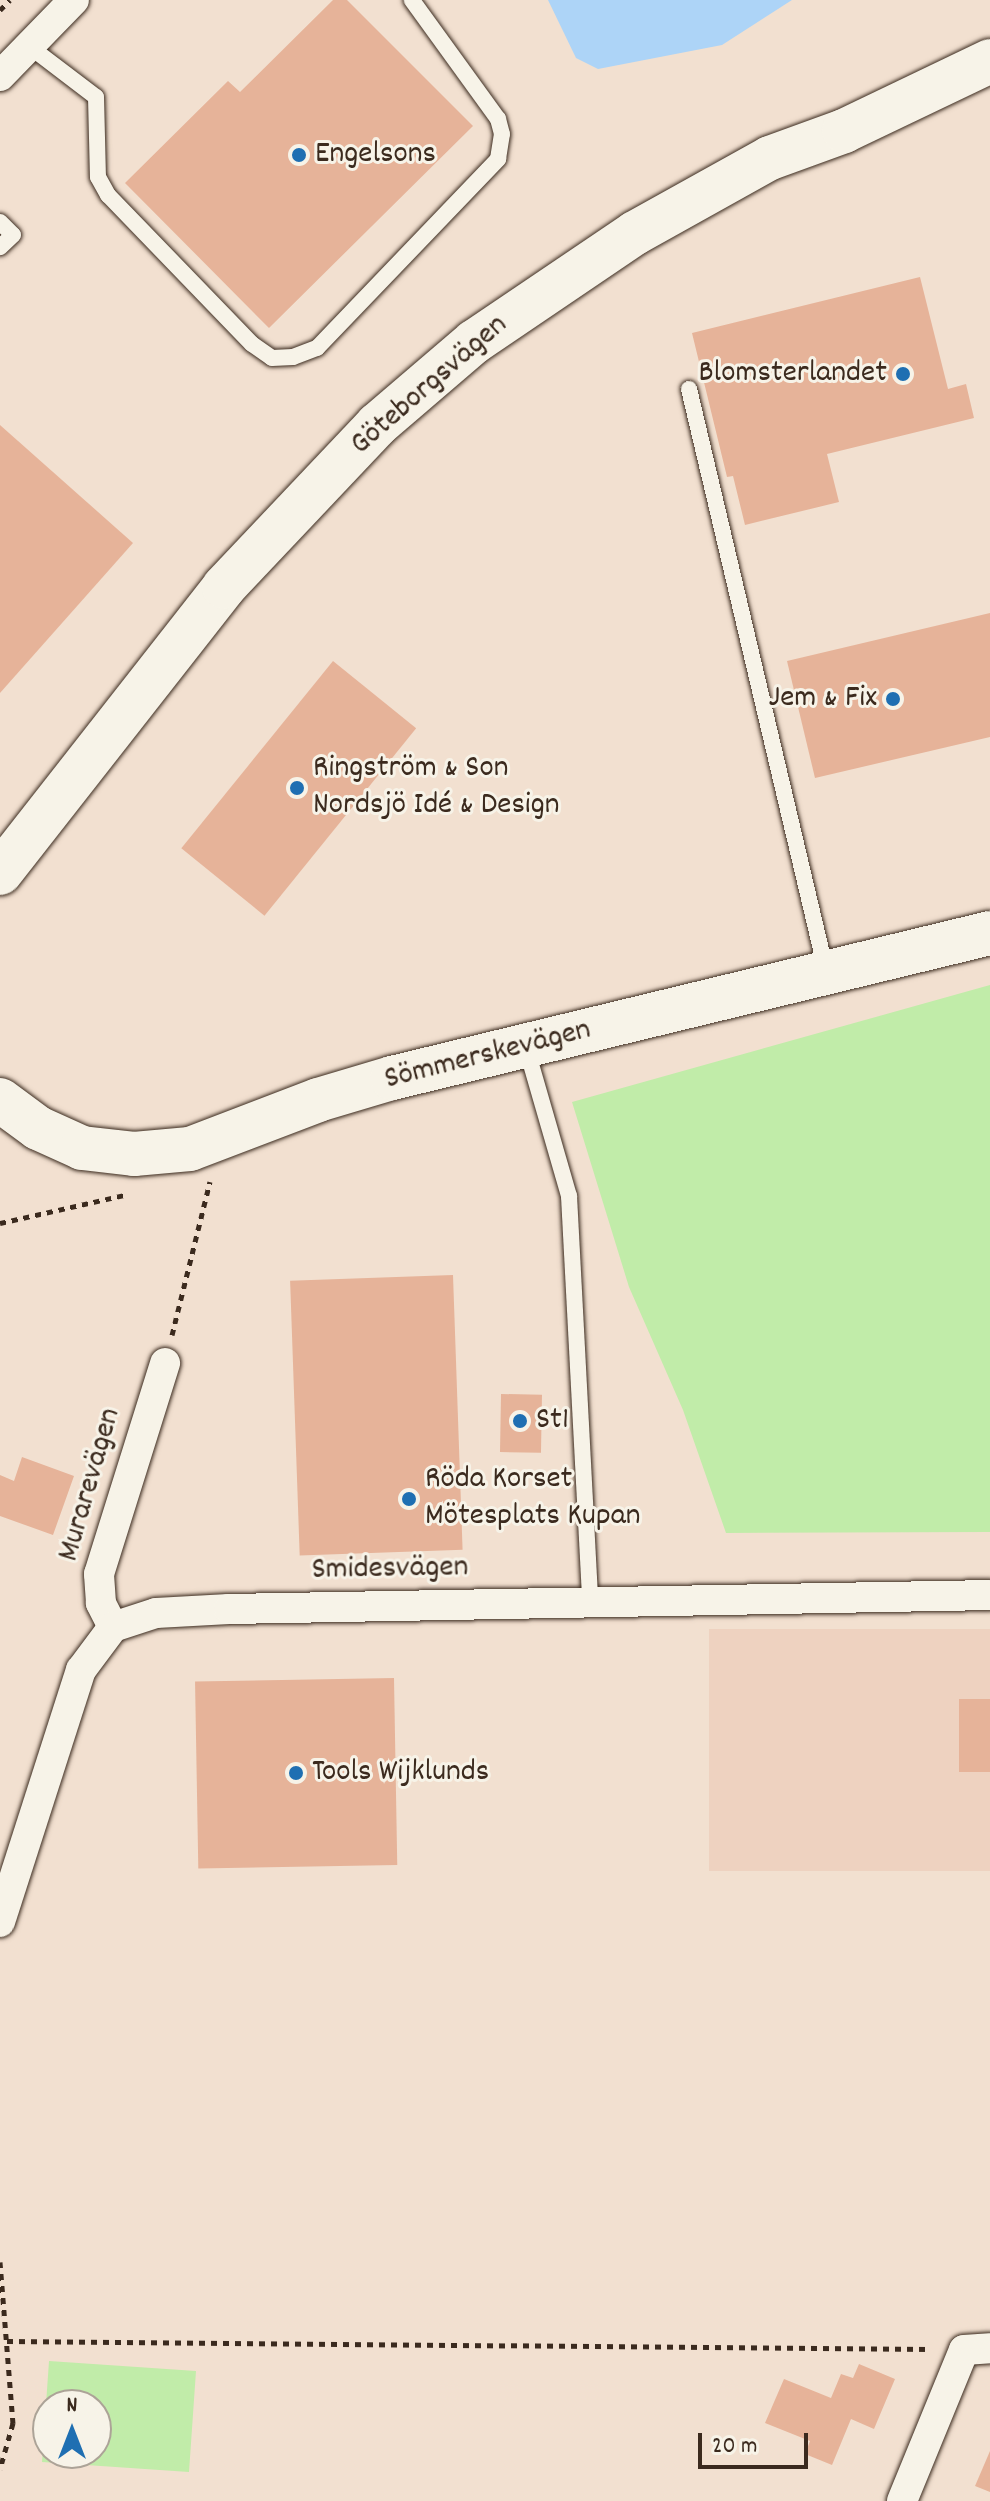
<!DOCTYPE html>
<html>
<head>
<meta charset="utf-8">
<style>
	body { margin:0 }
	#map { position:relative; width:990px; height:2501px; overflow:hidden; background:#f2e0d0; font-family:Dekko,sans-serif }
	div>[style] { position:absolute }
	.built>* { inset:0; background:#eed2c0; transform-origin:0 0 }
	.green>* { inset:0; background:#c1eca9 }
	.water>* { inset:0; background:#add4f7 }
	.building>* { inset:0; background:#e6b399; transform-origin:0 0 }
	.path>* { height:5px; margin-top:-2.5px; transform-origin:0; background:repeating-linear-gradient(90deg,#3b2a1e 0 6px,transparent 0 12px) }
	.roads { filter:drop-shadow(0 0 2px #3b2a1e) drop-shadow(0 0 2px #3b2a1e) }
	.lane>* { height:16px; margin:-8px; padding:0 8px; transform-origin:8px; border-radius:8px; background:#f7f3e8 }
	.street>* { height:30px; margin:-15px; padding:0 15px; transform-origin:15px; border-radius:15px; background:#f7f3e8 }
	.secondary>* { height:44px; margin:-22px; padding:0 22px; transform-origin:22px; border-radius:22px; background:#f7f3e8 }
	.dots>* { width:22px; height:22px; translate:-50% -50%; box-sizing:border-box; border:4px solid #f7f3e8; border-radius:50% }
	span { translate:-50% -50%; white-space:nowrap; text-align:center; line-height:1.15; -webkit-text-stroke:6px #f7f3e8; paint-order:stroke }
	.poi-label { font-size:32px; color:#3b2a1e }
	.left { translate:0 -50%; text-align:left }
	.right { translate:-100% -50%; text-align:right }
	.street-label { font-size:32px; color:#3b2a1e }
	.north { position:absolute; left:32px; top:2389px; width:80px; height:80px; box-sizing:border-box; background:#f7f3e8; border:2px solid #aca397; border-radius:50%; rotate:0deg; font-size:22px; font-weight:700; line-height:32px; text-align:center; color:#3b2a1e }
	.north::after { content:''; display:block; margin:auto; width:28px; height:36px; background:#1f6fb2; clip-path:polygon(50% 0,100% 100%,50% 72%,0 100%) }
	.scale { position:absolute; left:698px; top:2433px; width:110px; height:36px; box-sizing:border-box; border:4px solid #3b2a1e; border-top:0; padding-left:10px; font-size:24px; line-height:28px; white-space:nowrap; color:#3b2a1e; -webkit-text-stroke:6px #f7f3e8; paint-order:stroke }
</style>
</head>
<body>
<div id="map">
	<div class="built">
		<i style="left:990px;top:1629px;width:242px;height:281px;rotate:90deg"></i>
	</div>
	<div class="green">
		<i style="clip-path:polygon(990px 985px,990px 1532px,726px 1533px,683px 1410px,629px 1287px,572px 1102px)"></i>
		<i style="clip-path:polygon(evenodd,49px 2361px,196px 2371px,189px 2472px,42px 2462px,49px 2361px,96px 2405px,96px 2453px,48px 2453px,48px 2405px,96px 2405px)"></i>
	</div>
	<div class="water">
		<i style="clip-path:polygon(548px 0,792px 0,722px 45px,598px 69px,576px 58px)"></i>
	</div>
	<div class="building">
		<i style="clip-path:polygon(333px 0,347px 0,473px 126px,269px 328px,125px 183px,228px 81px,240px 92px)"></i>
		<i style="clip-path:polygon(920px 277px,948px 389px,966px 384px,974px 418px,827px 454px,839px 502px,745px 525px,733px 476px,727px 477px,692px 333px)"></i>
		<i style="clip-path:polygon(0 425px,133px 543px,0 693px)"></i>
		<i style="clip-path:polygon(990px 613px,990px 737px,815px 778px,787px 661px)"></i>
		<i style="left:333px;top:661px;width:107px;height:241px;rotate:39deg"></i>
		<i style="left:453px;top:1275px;width:275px;height:163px;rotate:88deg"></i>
		<i style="left:501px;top:1394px;width:41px;height:58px;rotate:1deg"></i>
		<i style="clip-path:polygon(22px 1457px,74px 1476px,53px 1535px,0 1516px,0 1475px,14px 1481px)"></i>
		<i style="left:394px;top:1678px;width:187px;height:199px;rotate:89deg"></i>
		<i style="left:990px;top:1699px;width:73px;height:31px;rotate:90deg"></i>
		<i style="clip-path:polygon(859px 2364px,895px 2379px,874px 2429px,851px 2419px,832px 2465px,805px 2454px,810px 2441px,765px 2423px,784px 2379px,831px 2398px,841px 2374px,853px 2378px)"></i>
		<i style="clip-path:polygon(990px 2451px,990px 2492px,975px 2486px)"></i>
	</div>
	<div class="path">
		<i style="left:0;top:10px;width:14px;rotate:-45deg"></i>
		<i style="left:0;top:1223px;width:127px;rotate:-12.7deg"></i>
		<i style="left:172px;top:1335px;width:158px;rotate:-76.1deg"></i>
		<i style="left:0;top:2262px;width:162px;rotate:85.4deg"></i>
		<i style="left:13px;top:2423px;width:48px;rotate:105.8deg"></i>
		<i style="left:7px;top:2341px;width:923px;rotate:0.5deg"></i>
	</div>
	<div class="roads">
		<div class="lane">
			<i style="left:29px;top:46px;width:84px;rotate:37.3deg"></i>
			<i style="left:96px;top:97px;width:80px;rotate:88.6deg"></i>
			<i style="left:98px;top:177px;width:21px;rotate:61deg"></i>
			<i style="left:108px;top:195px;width:207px;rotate:46deg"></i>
			<i style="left:252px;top:344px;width:24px;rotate:35deg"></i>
			<i style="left:272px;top:358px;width:21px;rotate:-3deg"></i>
			<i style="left:293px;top:357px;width:26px;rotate:-21deg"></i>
			<i style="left:317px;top:348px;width:262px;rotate:-46.2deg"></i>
			<i style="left:498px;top:159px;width:25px;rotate:-81deg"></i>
			<i style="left:502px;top:134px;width:16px;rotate:-105deg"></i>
			<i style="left:498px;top:119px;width:147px;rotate:-125.9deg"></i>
			<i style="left:0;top:222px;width:18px;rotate:45deg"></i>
			<i style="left:13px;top:235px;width:18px;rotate:137deg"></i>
			<i style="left:689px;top:389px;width:598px;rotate:76.75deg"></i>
			<i style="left:526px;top:1047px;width:155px;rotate:73.9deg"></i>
			<i style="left:569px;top:1196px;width:408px;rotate:87deg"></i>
		</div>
		<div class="street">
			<i style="left:0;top:76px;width:106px;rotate:-45.8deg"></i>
			<i style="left:113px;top:1627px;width:27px;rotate:-117deg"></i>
			<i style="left:101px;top:1603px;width:29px;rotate:-94deg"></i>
			<i style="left:99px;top:1574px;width:221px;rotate:-72.6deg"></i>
			<i style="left:0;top:1922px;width:265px;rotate:-72.2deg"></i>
			<i style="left:81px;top:1670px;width:54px;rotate:-53.3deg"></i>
			<i style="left:113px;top:1627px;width:45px;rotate:-18deg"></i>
			<i style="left:156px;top:1613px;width:73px;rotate:-3.1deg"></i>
			<i style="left:229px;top:1609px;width:761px;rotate:-1.05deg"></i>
			<i style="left:902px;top:2501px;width:163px;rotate:-67.7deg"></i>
			<i style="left:964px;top:2350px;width:26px;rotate:-4deg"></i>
		</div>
		<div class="secondary">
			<i style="left:0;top:873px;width:363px;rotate:-51.9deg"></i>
			<i style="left:224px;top:587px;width:223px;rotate:-46.6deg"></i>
			<i style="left:377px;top:425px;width:128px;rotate:-40.6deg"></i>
			<i style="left:474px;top:342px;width:194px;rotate:-34.1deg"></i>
			<i style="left:635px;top:233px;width:154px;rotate:-29.1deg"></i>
			<i style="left:770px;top:158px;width:79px;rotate:-20deg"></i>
			<i style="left:844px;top:131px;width:162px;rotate:-25.6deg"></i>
			<i style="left:0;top:1100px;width:47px;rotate:36.4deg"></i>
			<i style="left:38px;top:1128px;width:48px;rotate:24.4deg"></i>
			<i style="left:82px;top:1148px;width:52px;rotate:6.6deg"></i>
			<i style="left:134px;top:1154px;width:56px;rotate:-5.1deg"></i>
			<i style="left:190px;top:1149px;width:137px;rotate:-20.9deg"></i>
			<i style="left:318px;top:1100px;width:77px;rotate:-16.6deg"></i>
			<i style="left:392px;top:1078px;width:615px;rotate:-13.63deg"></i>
		</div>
	</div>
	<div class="dots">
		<i style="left:299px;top:155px;background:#1f6fb2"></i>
		<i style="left:903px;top:374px;background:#1f6fb2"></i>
		<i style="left:893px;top:699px;background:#1f6fb2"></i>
		<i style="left:297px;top:788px;background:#1f6fb2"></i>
		<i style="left:520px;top:1421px;background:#1f6fb2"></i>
		<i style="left:409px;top:1499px;background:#1f6fb2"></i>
		<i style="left:296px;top:1773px;background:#1f6fb2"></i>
	</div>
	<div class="poi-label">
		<span class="left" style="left:315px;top:155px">Engelsons</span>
		<span class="right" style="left:887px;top:374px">Blomsterlandet</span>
		<span class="right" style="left:877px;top:699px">Jem &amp; Fix</span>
		<span class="left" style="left:313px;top:788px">Ringström &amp; Son<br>Nordsjö Idé &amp; Design</span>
		<span class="left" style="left:536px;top:1421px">St1</span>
		<span class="left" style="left:425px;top:1499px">Röda Korset<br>Mötesplats Kupan</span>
		<span class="left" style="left:312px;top:1773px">Tools Wijklunds</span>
	</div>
	<div class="street-label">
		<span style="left:430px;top:386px;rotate:-41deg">Göteborgsvägen</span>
		<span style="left:488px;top:1056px;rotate:-14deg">Sömmerskevägen</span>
		<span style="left:91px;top:1485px;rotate:-74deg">Murarevägen</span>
		<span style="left:390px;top:1570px;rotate:-1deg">Smidesvägen</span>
	</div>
	<div class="north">N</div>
	<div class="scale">20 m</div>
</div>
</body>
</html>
